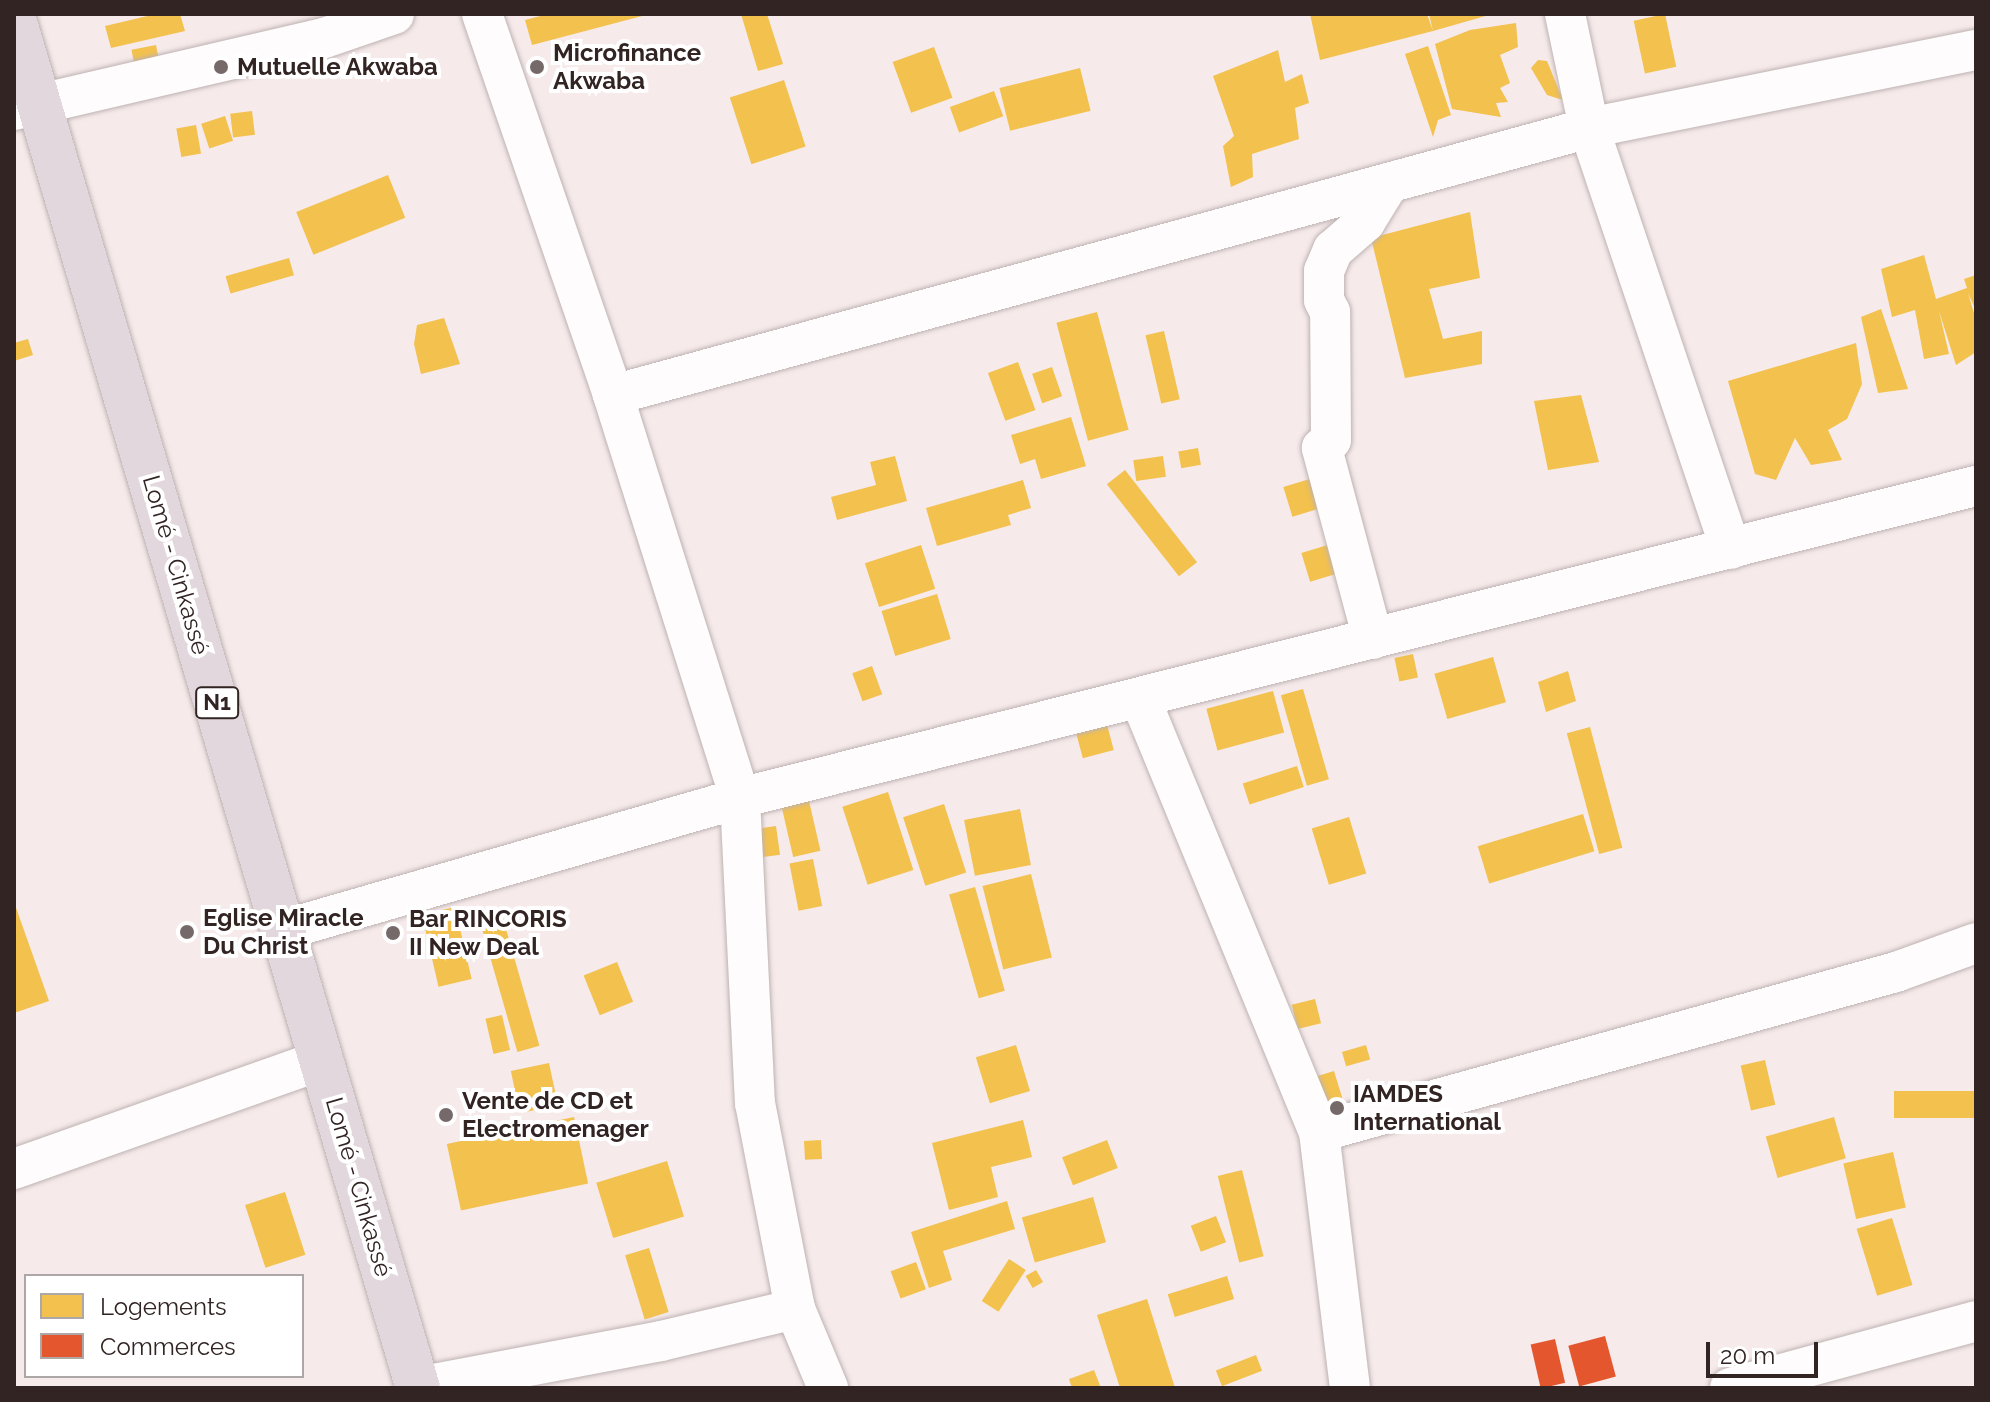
<!DOCTYPE html>
<html>
<head>
<meta charset="utf-8">
<style>
	body { margin:0 }
	#map { position:relative; width:1990px; height:1402px; overflow:hidden; background:#f6eaea; font-family:Raleway,sans-serif }
	div>[style] { position:absolute }
	.homes>* { inset:0; background:#f2c14e; transform-origin:0 0 }
	.shops>* { inset:0; background:#e4572e; transform-origin:0 0 }
	.roads { filter:drop-shadow(0 0 2px #beb2b2) drop-shadow(0 0 2px #beb2b2) }
	.minor>* { height:40px; margin:-20px; padding:0 20px; transform-origin:20px; border-radius:20px; background:#fefcfc }
	.highway>* { height:44px; margin:-22px; padding:0 22px; transform-origin:22px; border-radius:22px; background:#e2d7dc }
	.dots>* { width:22px; height:22px; translate:-50% -50%; box-sizing:border-box; border:4px solid #fff; border-radius:50% }
	span { translate:-50% -50%; white-space:nowrap; text-align:center; line-height:1.15; -webkit-text-stroke:8px #fff; paint-order:stroke }
	.shield-label span { padding:2px 6px; background:#fff; border:2px solid; border-radius:6px; -webkit-text-stroke-width:0 }
	.shield-label { font-size:22px; color:#312423; font-weight:700 }
	.poi-label { font-size:24px; color:#312423; font-weight:700 }
	.left { translate:0 -50%; text-align:left }
	.street-label { font-size:24px; color:#312423 }
	.frame { position:absolute; inset:0; border:16px solid #312423; pointer-events:none }
	.legend { position:absolute; left:24px; top:1274px; width:280px; height:104px; box-sizing:border-box; background:#fff; border:2px solid #ada7a7; margin:0; padding:10px 14px; list-style:none; font-size:24px; color:#312423 }
	.legend li { display:flex; align-items:center; gap:16px; height:40px }
	.legend b { width:40px; border:2px solid #ada7a7 }
	.scale { position:absolute; left:1706px; top:1342px; width:112px; height:36px; box-sizing:border-box; border:4px solid #312423; border-top:0; padding-left:10px; font-size:24px; line-height:28px; white-space:nowrap; color:#312423; -webkit-text-stroke:6px #fff; paint-order:stroke }
</style>
</head>
<body>
<div id="map">
	<div class="homes">
		<i style="clip-path:polygon(156px 14px,180px 14px,185px 31px,111px 48px,105px 26px)"></i>
		<i style="clip-path:polygon(548px 14px,646px 14px,646px 15px,532px 45px,525px 20px)"></i>
		<i style="clip-path:polygon(741px 14px,767px 14px,783px 64px,758px 71px)"></i>
		<i style="clip-path:polygon(1310px 14px,1427px 14px,1433px 31px,1429px 14px,1489px 15px,1433px 31px,1320px 60px)"></i>
		<i style="left:1665px;top:14px;width:54px;height:32px;rotate:78deg"></i>
		<i style="clip-path:polygon(1516px 23px,1518px 47px,1500px 55px,1510px 83px,1500px 88px,1508px 102px,1496px 103px,1501px 117px,1452px 109px,1435px 44px,1470px 30px)"></i>
		<i style="left:156px;top:45px;width:15px;height:25px;rotate:79deg"></i>
		<i style="clip-path:polygon(1428px 46px,1451px 115px,1438px 120px,1433px 137px,1405px 54px)"></i>
		<i style="left:934px;top:47px;width:54px;height:44px;rotate:70deg"></i>
		<i style="clip-path:polygon(1278px 50px,1285px 82px,1302px 74px,1309px 103px,1295px 108px,1299px 139px,1252px 154px,1253px 177px,1231px 187px,1223px 146px,1234px 136px,1213px 76px)"></i>
		<i style="clip-path:polygon(1538px 60px,1547px 61px,1563px 100px,1547px 95px,1531px 68px)"></i>
		<i style="left:1080px;top:68px;width:44px;height:83px;rotate:76deg"></i>
		<i style="left:784px;top:80px;width:70px;height:57px;rotate:72deg"></i>
		<i style="left:994px;top:91px;width:27px;height:47px;rotate:70deg"></i>
		<i style="left:252px;top:111px;width:24px;height:22px;rotate:83deg"></i>
		<i style="left:225px;top:116px;width:26px;height:25px;rotate:72deg"></i>
		<i style="left:196px;top:125px;width:29px;height:20px;rotate:80deg"></i>
		<i style="left:388px;top:175px;width:46px;height:99px;rotate:68deg"></i>
		<i style="clip-path:polygon(1470px 212px,1480px 278px,1429px 289px,1443px 339px,1482px 331px,1482px 364px,1405px 378px,1371px 238px)"></i>
		<i style="clip-path:polygon(1924px 255px,1936px 299px,1967px 288px,1964px 279px,1976px 275px,1976px 311px,1968px 293px,1976px 320px,1976px 352px,1956px 365px,1939px 311px,1949px 354px,1924px 359px,1915px 310px,1892px 317px,1881px 269px)"></i>
		<i style="left:289px;top:258px;width:18px;height:66px;rotate:74deg"></i>
		<i style="clip-path:polygon(1881px 309px,1908px 389px,1878px 393px,1861px 317px)"></i>
		<i style="left:1097px;top:312px;width:122px;height:42px;rotate:75deg"></i>
		<i style="clip-path:polygon(444px 318px,460px 364px,421px 374px,414px 344px,417px 325px)"></i>
		<i style="left:1164px;top:331px;width:70px;height:19px;rotate:77deg"></i>
		<i style="clip-path:polygon(28px 339px,33px 355px,14px 361px,14px 343px)"></i>
		<i style="clip-path:polygon(1856px 343px,1862px 384px,1847px 419px,1828px 430px,1842px 460px,1811px 465px,1795px 438px,1776px 480px,1755px 474px,1728px 381px)"></i>
		<i style="left:1018px;top:362px;width:51px;height:32px;rotate:70deg"></i>
		<i style="left:1052px;top:367px;width:31px;height:21px;rotate:71deg"></i>
		<i style="clip-path:polygon(1581px 395px,1599px 462px,1548px 470px,1534px 401px)"></i>
		<i style="clip-path:polygon(1071px 417px,1086px 466px,1041px 479px,1035px 459px,1020px 464px,1011px 435px)"></i>
		<i style="left:1198px;top:448px;width:17px;height:20px;rotate:80deg"></i>
		<i style="clip-path:polygon(895px 456px,907px 501px,837px 520px,831px 497px,876px 485px,870px 462px)"></i>
		<i style="left:1163px;top:456px;width:21px;height:30px;rotate:82deg"></i>
		<i style="left:1125px;top:470px;width:117px;height:23px;rotate:52deg"></i>
		<i style="left:1313px;top:478px;width:31px;height:31px;rotate:73deg"></i>
		<i style="clip-path:polygon(1023px 480px,1031px 508px,1008px 515px,1011px 525px,937px 546px,926px 508px)"></i>
		<i style="left:1331px;top:544px;width:30px;height:31px;rotate:73deg"></i>
		<i style="left:921px;top:545px;width:46px;height:59px;rotate:72deg"></i>
		<i style="left:937px;top:594px;width:47px;height:58px;rotate:73deg"></i>
		<i style="left:1413px;top:654px;width:24px;height:19px;rotate:78deg"></i>
		<i style="left:1493px;top:657px;width:47px;height:61px;rotate:74deg"></i>
		<i style="left:872px;top:666px;width:30px;height:21px;rotate:70deg"></i>
		<i style="clip-path:polygon(1568px 671px,1576px 701px,1546px 712px,1538px 682px)"></i>
		<i style="left:1303px;top:689px;width:94px;height:23px;rotate:74deg"></i>
		<i style="left:1273px;top:691px;width:43px;height:69px;rotate:75deg"></i>
		<i style="left:1106px;top:721px;width:30px;height:32px;rotate:75deg"></i>
		<i style="left:1590px;top:727px;width:125px;height:24px;rotate:75deg"></i>
		<i style="left:1297px;top:766px;width:22px;height:57px;rotate:72deg"></i>
		<i style="left:888px;top:792px;width:82px;height:48px;rotate:72deg"></i>
		<i style="left:809px;top:801px;width:51px;height:28px;rotate:77deg"></i>
		<i style="left:944px;top:804px;width:72px;height:43px;rotate:72deg"></i>
		<i style="left:1020px;top:809px;width:57px;height:57px;rotate:79deg"></i>
		<i style="left:1583px;top:814px;width:39px;height:110px;rotate:73deg"></i>
		<i style="left:1349px;top:817px;width:59px;height:39px;rotate:73deg"></i>
		<i style="left:776px;top:826px;width:29px;height:17px;rotate:82deg"></i>
		<i style="left:813px;top:859px;width:48px;height:24px;rotate:79deg"></i>
		<i style="left:1031px;top:874px;width:86px;height:50px;rotate:76deg"></i>
		<i style="left:975px;top:887px;width:108px;height:27px;rotate:74deg"></i>
		<i style="clip-path:polygon(14px 902px,49px 1001px,14px 1013px)"></i>
		<i style="left:455px;top:907px;width:74px;height:34px;rotate:77deg"></i>
		<i style="left:502px;top:915px;width:136px;height:23px;rotate:74deg"></i>
		<i style="left:617px;top:962px;width:43px;height:36px;rotate:68deg"></i>
		<i style="left:1315px;top:999px;width:25px;height:24px;rotate:76deg"></i>
		<i style="left:502px;top:1015px;width:36px;height:17px;rotate:77deg"></i>
		<i style="left:1016px;top:1045px;width:48px;height:42px;rotate:73deg"></i>
		<i style="left:1366px;top:1045px;width:15px;height:25px;rotate:74deg"></i>
		<i style="left:1765px;top:1060px;width:46px;height:25px;rotate:77deg"></i>
		<i style="left:549px;top:1063px;width:43px;height:39px;rotate:78deg"></i>
		<i style="left:1334px;top:1071px;width:31px;height:23px;rotate:73deg"></i>
		<i style="left:1976px;top:1091px;width:27px;height:82px;rotate:90deg"></i>
		<i style="left:574px;top:1117px;width:68px;height:130px;rotate:78deg"></i>
		<i style="left:1834px;top:1117px;width:43px;height:71px;rotate:74deg"></i>
		<i style="clip-path:polygon(1023px 1120px,1032px 1157px,991px 1167px,998px 1197px,949px 1210px,932px 1143px)"></i>
		<i style="left:821px;top:1140px;width:19px;height:17px;rotate:87deg"></i>
		<i style="left:1107px;top:1140px;width:30px;height:48px;rotate:69deg"></i>
		<i style="left:1893px;top:1152px;width:57px;height:51px;rotate:77deg"></i>
		<i style="left:667px;top:1161px;width:58px;height:74px;rotate:73deg"></i>
		<i style="left:1242px;top:1170px;width:89px;height:25px;rotate:76deg"></i>
		<i style="left:285px;top:1192px;width:66px;height:42px;rotate:72deg"></i>
		<i style="left:1093px;top:1197px;width:47px;height:74px;rotate:74deg"></i>
		<i style="clip-path:polygon(1007px 1201px,1015px 1229px,943px 1251px,952px 1280px,929px 1288px,911px 1232px)"></i>
		<i style="left:1216px;top:1216px;width:28px;height:27px;rotate:69deg"></i>
		<i style="left:1892px;top:1218px;width:70px;height:37px;rotate:73deg"></i>
		<i style="left:649px;top:1248px;width:67px;height:25px;rotate:73deg"></i>
		<i style="left:1009px;top:1259px;width:20px;height:50px;rotate:33deg"></i>
		<i style="left:916px;top:1262px;width:29px;height:27px;rotate:70deg"></i>
		<i style="left:1036px;top:1270px;width:14px;height:12px;rotate:60deg"></i>
		<i style="left:1227px;top:1276px;width:24px;height:62px;rotate:73deg"></i>
		<i style="clip-path:polygon(1147px 1299px,1175px 1388px,1120px 1388px,1097px 1315px)"></i>
		<i style="left:1256px;top:1355px;width:17px;height:43px;rotate:69deg"></i>
		<i style="clip-path:polygon(1094px 1370px,1101px 1388px,1072px 1388px,1069px 1379px)"></i>
	</div>
	<div class="shops">
		<i style="left:1605px;top:1336px;width:42px;height:38px;rotate:75deg"></i>
		<i style="left:1555px;top:1339px;width:45px;height:25px;rotate:77deg"></i>
	</div>
	<div class="roads">
		<div class="minor">
			<i style="left:482px;top:14px;width:403px;rotate:71deg"></i>
			<i style="left:613px;top:395px;width:423px;rotate:72.5deg"></i>
			<i style="left:740px;top:798px;width:305px;rotate:87.2deg"></i>
			<i style="left:755px;top:1103px;width:210px;rotate:79deg"></i>
			<i style="left:795px;top:1309px;width:86px;rotate:67.3deg"></i>
			<i style="left:1565px;top:14px;width:116px;rotate:78.1deg"></i>
			<i style="left:1589px;top:128px;width:444px;rotate:71.4deg"></i>
			<i style="left:14px;top:110px;width:318px;rotate:-13.1deg"></i>
			<i style="left:324px;top:38px;width:74px;rotate:-18.9deg"></i>
			<i style="left:613px;top:395px;width:1012px;rotate:-15.3deg"></i>
			<i style="left:1589px;top:128px;width:395px;rotate:-11.4deg"></i>
			<i style="left:1373px;top:639px;width:198px;rotate:-105deg"></i>
			<i style="left:1322px;top:448px;width:12px;rotate:-42deg"></i>
			<i style="left:1331px;top:440px;width:128px;rotate:-90.4deg"></i>
			<i style="left:1330px;top:312px;width:13px;rotate:-117deg"></i>
			<i style="left:1324px;top:300px;width:29px;rotate:-90deg"></i>
			<i style="left:1324px;top:271px;width:23px;rotate:-67deg"></i>
			<i style="left:1333px;top:250px;width:43px;rotate:-41.2deg"></i>
			<i style="left:1365px;top:222px;width:46px;rotate:-58.4deg"></i>
			<i style="left:1140px;top:698px;width:469px;rotate:67.6deg"></i>
			<i style="left:1319px;top:1132px;width:258px;rotate:83.1deg"></i>
			<i style="left:283px;top:930px;width:476px;rotate:-16.1deg"></i>
			<i style="left:740px;top:798px;width:1275px;rotate:-14.17deg"></i>
			<i style="left:1319px;top:1132px;width:599px;rotate:-15.5deg"></i>
			<i style="left:1896px;top:972px;width:85px;rotate:-19.9deg"></i>
			<i style="left:14px;top:1169px;width:327px;rotate:-19.5deg"></i>
			<i style="left:418px;top:1387px;width:247px;rotate:-10.7deg"></i>
			<i style="left:661px;top:1341px;width:138px;rotate:-13.4deg"></i>
			<i style="left:1730px;top:1388px;width:255px;rotate:-15.2deg"></i>
		</div>
		<div class="highway">
			<i style="left:14px;top:19px;width:1427px;rotate:73.56deg"></i>
		</div>
	</div>
	<div class="dots">
		<i style="left:221px;top:67px;background:#766969"></i>
		<i style="left:537px;top:67px;background:#766969"></i>
		<i style="left:187px;top:932px;background:#766969"></i>
		<i style="left:393px;top:933px;background:#766969"></i>
		<i style="left:1337px;top:1108px;background:#766969"></i>
		<i style="left:446px;top:1115px;background:#766969"></i>
	</div>
	<div class="shield-label">
		<span style="left:217px;top:703px">N1</span>
	</div>
	<div class="poi-label">
		<span class="left" style="left:553px;top:67px">Microfinance<br>Akwaba</span>
		<span class="left" style="left:237px;top:67px">Mutuelle Akwaba</span>
		<span class="left" style="left:203px;top:932px">Eglise Miracle<br>Du Christ</span>
		<span class="left" style="left:409px;top:933px">Bar RINCORIS<br>II New Deal</span>
		<span class="left" style="left:1353px;top:1108px">IAMDES<br>International</span>
		<span class="left" style="left:462px;top:1115px">Vente de CD et<br>Electromenager</span>
	</div>
	<div class="street-label">
		<span style="left:176px;top:565px;rotate:74deg">Lomé - Cinkassé</span>
		<span style="left:359px;top:1187px;rotate:74deg">Lomé - Cinkassé</span>
	</div>
	<div class="frame"></div>
	<ul class="legend">
	<li><b style="height:22px;background:#f2c14e"></b>Logements</li>
	<li><b style="height:22px;background:#e4572e"></b>Commerces</li>
	</ul>
	<div class="scale">20 m</div>
</div>
</body>
</html>
